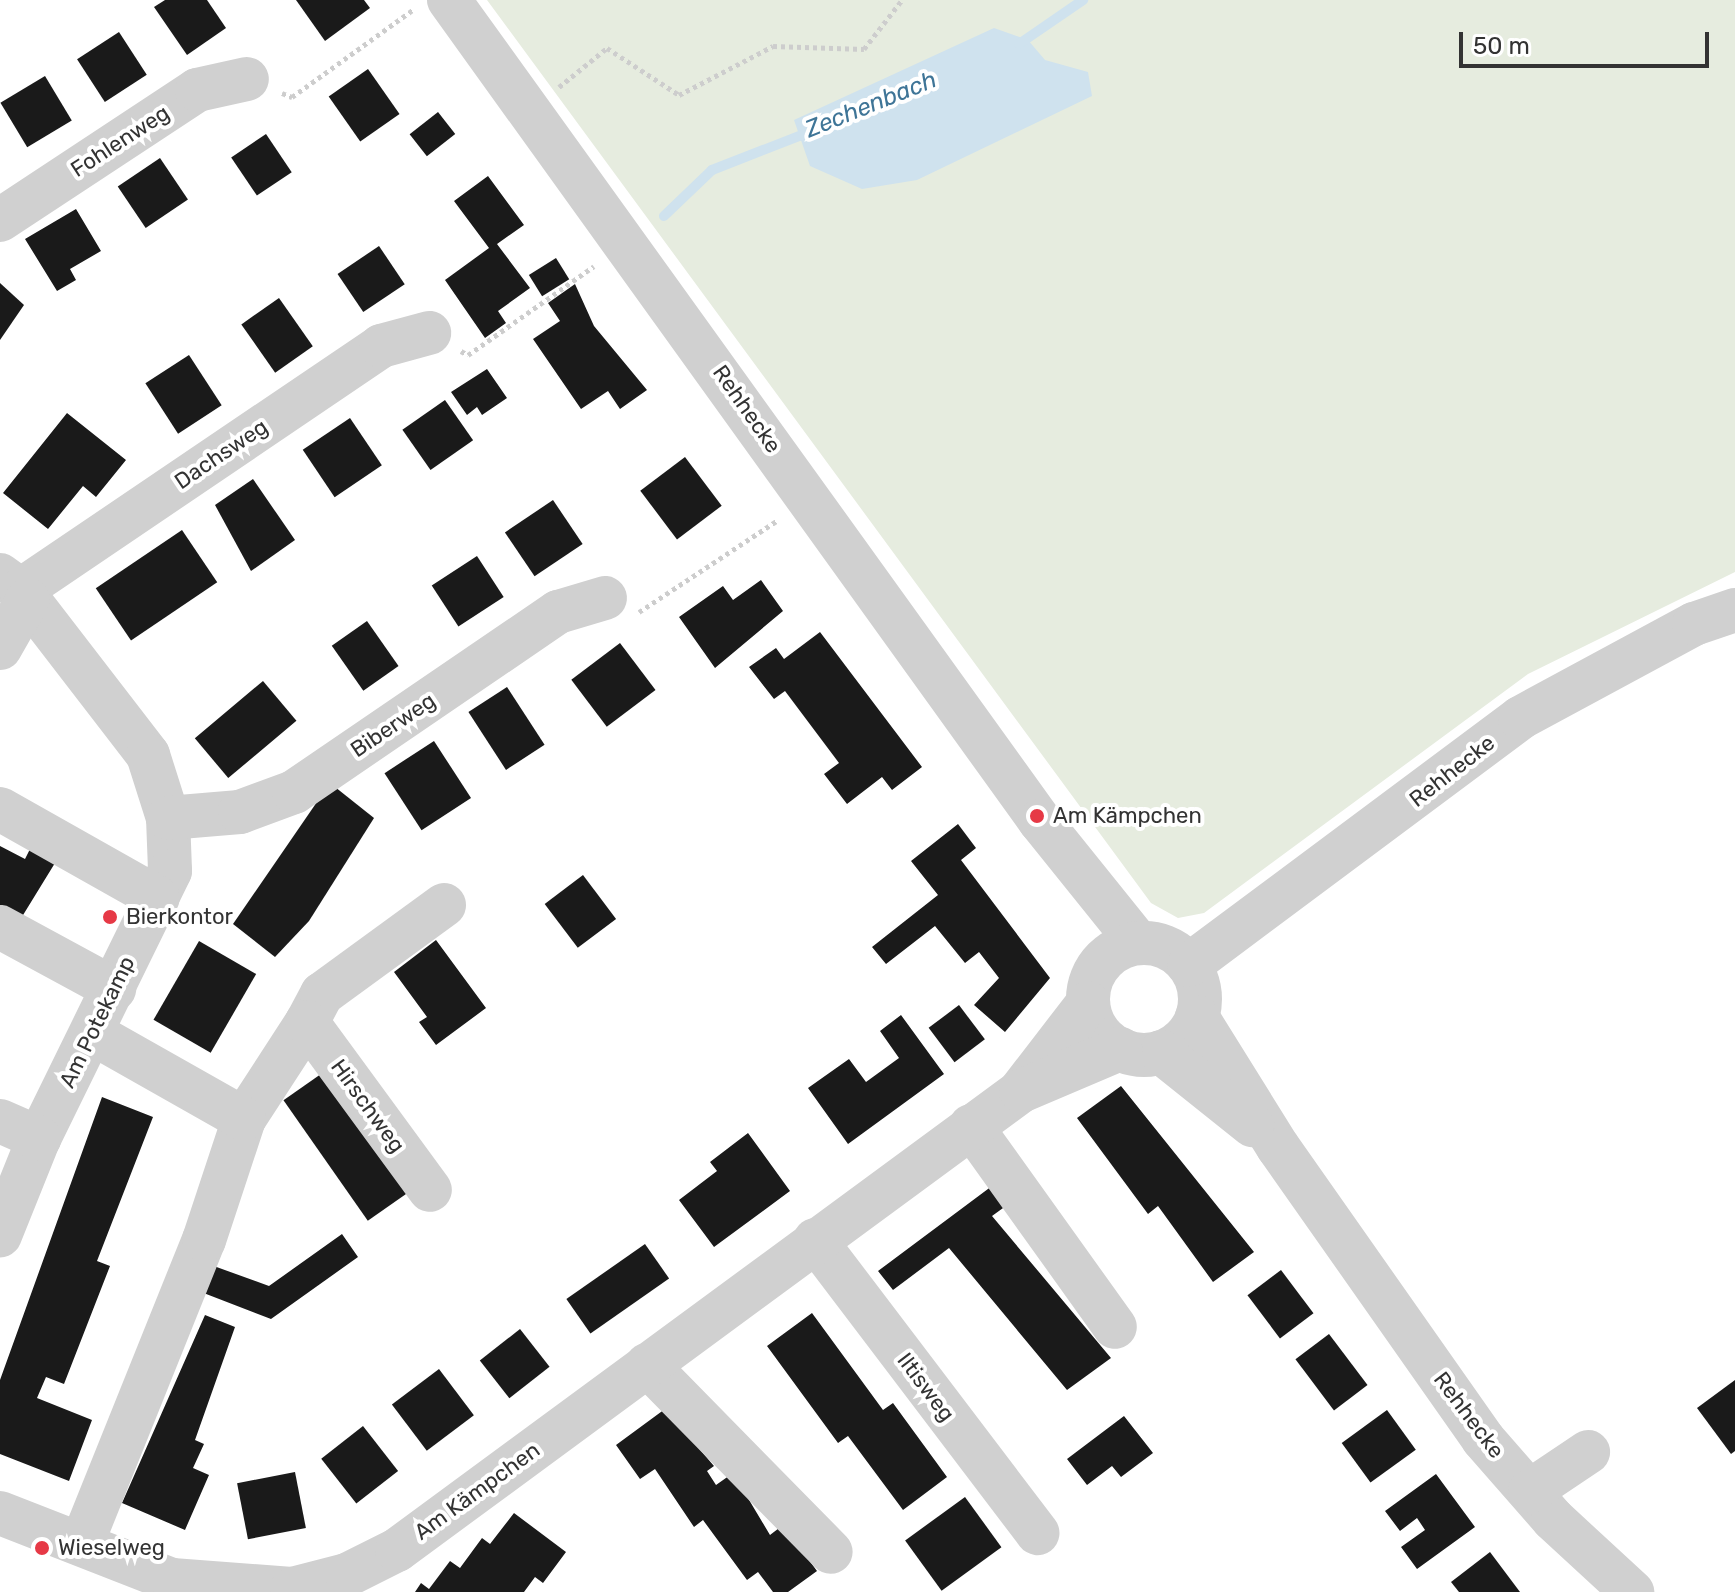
<!DOCTYPE html>
<html>
<head>
<meta charset="utf-8">
<style>
	body { margin:0 }
	#map { position:relative; width:1735px; height:1592px; overflow:hidden; background:#fff; font-family:Rubik,sans-serif }
	div>[style] { position:absolute }
	.green>* { inset:0; background:#e6ecdf }
	.water>* { inset:0; background:#cfe2ee }
	.stream>* { height:10px; margin:-5px; padding:0 5px; transform-origin:5px; border-radius:5px; background:#cfe2ee }
	.building>* { inset:0; background:#1a1a1a; transform-origin:0 0 }
	.path>* { height:5px; margin-top:-2.5px; transform-origin:0; background:repeating-linear-gradient(90deg,#cdcdcd 0 4px,transparent 0 8px) }
	.minor>* { height:44px; margin:-22px; padding:0 22px; transform-origin:22px; border-radius:22px; background:#d0d0d0 }
	.minor>.ring { margin:-22px; padding:0; box-sizing:content-box; background:none; border:44px solid #d0d0d0; border-radius:50% }
	.dots>* { width:22px; height:22px; translate:-50% -50%; box-sizing:border-box; border:4px solid #fff; border-radius:50% }
	span { translate:-50% -50%; white-space:nowrap; text-align:center; line-height:1.15; -webkit-text-stroke:8px #fff; paint-order:stroke }
	.street-label { font-size:22px; color:#333 }
	.poi-label { font-size:22px; color:#333 }
	.left { translate:0 -50%; text-align:left }
	.water-label { font-size:24px; color:#3f7597; font-style:italic }
	.scale { position:absolute; left:1459px; top:32px; width:250px; height:36px; box-sizing:border-box; border:4px solid #333; border-top:0; padding-left:10px; font-size:24px; line-height:28px; white-space:nowrap; color:#333; -webkit-text-stroke:6px #fff; paint-order:stroke }
</style>
</head>
<body>
<div id="map">
	<div class="green">
		<i style="clip-path:polygon(487px 0,1735px 0,1735px 572px,1528px 674px,1204px 913px,1178px 918px,1151px 903px)"></i>
	</div>
	<div class="water">
		<i style="clip-path:polygon(994px 28px,1028px 40px,1045px 60px,1088px 72px,1092px 96px,917px 180px,862px 189px,810px 166px,794px 120px)"></i>
	</div>
	<div class="stream">
		<i style="left:1019px;top:44px;width:78px;rotate:-34.5deg"></i>
		<i style="left:664px;top:216px;width:66px;rotate:-43.8deg"></i>
		<i style="left:712px;top:170px;width:107px;rotate:-21.3deg"></i>
	</div>
	<div class="building">
		<i style="clip-path:polygon(165px 0,207px 0,226px 28px,187px 55px,154px 7px)"></i>
		<i style="clip-path:polygon(296px 0,364px 0,370px 8px,325px 41px)"></i>
		<i style="left:119px;top:32px;width:51px;height:50px;rotate:57deg"></i>
		<i style="left:368px;top:69px;width:55px;height:48px;rotate:55deg"></i>
		<i style="left:45px;top:76px;width:52px;height:52px;rotate:59deg"></i>
		<i style="left:438px;top:112px;width:28px;height:36px;rotate:52deg"></i>
		<i style="left:266px;top:134px;width:46px;height:42px;rotate:56deg"></i>
		<i style="left:160px;top:158px;width:50px;height:51px;rotate:56deg"></i>
		<i style="clip-path:polygon(488px 176px,524px 225px,497px 244px,530px 288px,498px 311px,506px 323px,485px 338px,445px 280px,489px 248px,454px 201px)"></i>
		<i style="clip-path:polygon(76px 209px,101px 251px,70px 269px,76px 280px,57px 291px,25px 239px)"></i>
		<i style="left:379px;top:246px;width:46px;height:50px;rotate:56deg"></i>
		<i style="left:556px;top:258px;width:25px;height:32px;rotate:58deg"></i>
		<i style="clip-path:polygon(0 283px,24px 305px,0 340px)"></i>
		<i style="clip-path:polygon(575px 284px,594px 326px,647px 390px,620px 409px,608px 391px,581px 409px,533px 339px,560px 321px,548px 303px)"></i>
		<i style="left:279px;top:298px;width:59px;height:46px;rotate:55deg"></i>
		<i style="left:189px;top:355px;width:60px;height:52px;rotate:57deg"></i>
		<i style="clip-path:polygon(487px 369px,507px 398px,482px 415px,477px 407px,467px 415px,451px 392px)"></i>
		<i style="left:445px;top:400px;width:49px;height:52px;rotate:55deg"></i>
		<i style="clip-path:polygon(67px 413px,126px 460px,96px 497px,83px 486px,48px 529px,3px 493px)"></i>
		<i style="left:350px;top:418px;width:57px;height:57px;rotate:56deg"></i>
		<i style="left:685px;top:457px;width:61px;height:56px;rotate:53deg"></i>
		<i style="clip-path:polygon(253px 479px,295px 540px,251px 571px,215px 505px)"></i>
		<i style="left:553px;top:500px;width:53px;height:58px;rotate:56deg"></i>
		<i style="left:182px;top:530px;width:63px;height:104px;rotate:56deg"></i>
		<i style="left:477px;top:556px;width:49px;height:54px;rotate:57deg"></i>
		<i style="clip-path:polygon(761px 580px,783px 611px,715px 668px,679px 617px,723px 586px,733px 600px)"></i>
		<i style="left:367px;top:621px;width:55px;height:43px;rotate:55deg"></i>
		<i style="clip-path:polygon(820px 632px,922px 767px,892px 790px,882px 777px,847px 804px,824px 774px,839px 763px,785px 691px,774px 699px,749px 667px,776px 648px,784px 659px)"></i>
		<i style="left:620px;top:643px;width:59px;height:61px;rotate:53deg"></i>
		<i style="left:263px;top:681px;width:52px;height:89px;rotate:50deg"></i>
		<i style="left:507px;top:687px;width:69px;height:46px;rotate:57deg"></i>
		<i style="left:434px;top:741px;width:68px;height:59px;rotate:57deg"></i>
		<i style="clip-path:polygon(330px 783px,374px 818px,309px 921px,275px 957px,233px 924px)"></i>
		<i style="clip-path:polygon(958px 824px,976px 848px,961px 860px,1050px 978px,1005px 1032px,974px 1005px,999px 978px,979px 952px,965px 963px,935px 926px,886px 964px,872px 947px,938px 895px,911px 861px)"></i>
		<i style="clip-path:polygon(0 846px,25px 859px,30px 849px,55px 863px,20px 920px,0 909px)"></i>
		<i style="left:583px;top:875px;width:55px;height:48px;rotate:53deg"></i>
		<i style="clip-path:polygon(436px 940px,486px 1008px,436px 1045px,419px 1022px,427px 1017px,394px 972px)"></i>
		<i style="left:199px;top:941px;width:66px;height:91px;rotate:30deg"></i>
		<i style="left:959px;top:1005px;width:43px;height:38px;rotate:53deg"></i>
		<i style="clip-path:polygon(901px 1015px,944px 1074px,848px 1144px,808px 1088px,849px 1059px,866px 1082px,899px 1058px,880px 1031px)"></i>
		<i style="left:331px;top:1067px;width:147px;height:58px;rotate:55deg"></i>
		<i style="clip-path:polygon(1121px 1086px,1254px 1252px,1213px 1282px,1158px 1206px,1148px 1214px,1077px 1118px)"></i>
		<i style="clip-path:polygon(102px 1097px,153px 1117px,97px 1261px,110px 1266px,64px 1384px,46px 1377px,37px 1398px,92px 1420px,69px 1481px,0 1454px,0 1380px)"></i>
		<i style="clip-path:polygon(748px 1133px,790px 1191px,714px 1247px,679px 1200px,717px 1171px,710px 1162px)"></i>
		<i style="clip-path:polygon(996px 1183px,1010px 1203px,992px 1216px,1111px 1358px,1067px 1390px,949px 1248px,893px 1290px,878px 1271px)"></i>
		<i style="clip-path:polygon(342px 1234px,358px 1257px,271px 1319px,201px 1292px,211px 1265px,269px 1286px)"></i>
		<i style="left:645px;top:1244px;width:42px;height:96px;rotate:55deg"></i>
		<i style="left:1281px;top:1270px;width:54px;height:42px;rotate:53deg"></i>
		<i style="clip-path:polygon(812px 1313px,883px 1410px,893px 1403px,947px 1477px,903px 1510px,848px 1436px,838px 1443px,767px 1346px)"></i>
		<i style="clip-path:polygon(205px 1315px,235px 1327px,195px 1440px,204px 1444px,193px 1468px,209px 1475px,185px 1530px,122px 1503px)"></i>
		<i style="left:520px;top:1329px;width:48px;height:51px;rotate:52deg"></i>
		<i style="left:1329px;top:1334px;width:64px;height:42px;rotate:53deg"></i>
		<i style="left:439px;top:1369px;width:58px;height:59px;rotate:53deg"></i>
		<i style="clip-path:polygon(1735px 1380px,1735px 1451px,1731px 1454px,1697px 1408px)"></i>
		<i style="clip-path:polygon(665px 1409px,714px 1466px,707px 1471px,716px 1485px,733px 1473px,770px 1535px,783px 1525px,817px 1571px,788px 1592px,773px 1592px,758px 1572px,747px 1580px,703px 1520px,694px 1527px,655px 1469px,640px 1479px,616px 1445px)"></i>
		<i style="left:1387px;top:1410px;width:49px;height:56px;rotate:54deg"></i>
		<i style="clip-path:polygon(1124px 1416px,1153px 1453px,1121px 1477px,1112px 1466px,1087px 1485px,1067px 1459px)"></i>
		<i style="left:363px;top:1426px;width:57px;height:53px;rotate:52deg"></i>
		<i style="left:295px;top:1472px;width:57px;height:59px;rotate:79deg"></i>
		<i style="clip-path:polygon(1436px 1474px,1475px 1527px,1417px 1569px,1401px 1547px,1425px 1530px,1417px 1518px,1400px 1531px,1385px 1511px)"></i>
		<i style="left:965px;top:1497px;width:62px;height:74px;rotate:54deg"></i>
		<i style="clip-path:polygon(514px 1513px,566px 1552px,543px 1583px,535px 1577px,524px 1592px,415px 1592px,421px 1583px,429px 1589px,450px 1561px,460px 1568px,482px 1538px,490px 1544px)"></i>
		<i style="clip-path:polygon(1490px 1552px,1520px 1592px,1459px 1592px,1451px 1582px)"></i>
	</div>
	<div class="path">
		<i style="left:559px;top:87px;width:62px;rotate:-39.1deg"></i>
		<i style="left:607px;top:48px;width:86px;rotate:33.1deg"></i>
		<i style="left:679px;top:95px;width:106px;rotate:-27.5deg"></i>
		<i style="left:773px;top:46px;width:91px;rotate:1.9deg"></i>
		<i style="left:864px;top:49px;width:62px;rotate:-52.2deg"></i>
		<i style="left:282px;top:93px;width:11px;rotate:22deg"></i>
		<i style="left:292px;top:97px;width:150px;rotate:-35.8deg"></i>
		<i style="left:461px;top:351px;width:8px;rotate:30deg"></i>
		<i style="left:468px;top:355px;width:154px;rotate:-35.2deg"></i>
		<i style="left:639px;top:612px;width:167px;rotate:-33.5deg"></i>
	</div>
	<div class="minor">
		<i style="left:449px;top:0;width:1012px;rotate:54.25deg"></i>
		<i style="left:1040px;top:821px;width:156px;rotate:51.2deg"></i>
		<i style="left:0;top:220px;width:236px;rotate:-33.4deg"></i>
		<i style="left:197px;top:90px;width:51px;rotate:-12.4deg"></i>
		<i style="left:0;top:575px;width:26px;rotate:36deg"></i>
		<i style="left:21px;top:590px;width:208px;rotate:52.4deg"></i>
		<i style="left:148px;top:755px;width:66px;rotate:72.4deg"></i>
		<i style="left:168px;top:818px;width:53px;rotate:87.8deg"></i>
		<i style="left:170px;top:871px;width:297px;rotate:116.1deg"></i>
		<i style="left:39px;top:1138px;width:105px;rotate:111.9deg"></i>
		<i style="left:21px;top:590px;width:435px;rotate:-34.1deg"></i>
		<i style="left:381px;top:346px;width:50px;rotate:-15.2deg"></i>
		<i style="left:0;top:648px;width:56px;rotate:-60.3deg"></i>
		<i style="left:0;top:809px;width:181px;rotate:29.4deg"></i>
		<i style="left:168px;top:818px;width:72px;rotate:-4.8deg"></i>
		<i style="left:240px;top:812px;width:58px;rotate:-20.3deg"></i>
		<i style="left:294px;top:792px;width:320px;rotate:-34.3deg"></i>
		<i style="left:558px;top:612px;width:49px;rotate:-16.6deg"></i>
		<i style="left:0;top:927px;width:130px;rotate:28.5deg"></i>
		<i class="ring" style="left:1088px;top:943px;width:68px;height:68px"></i>
		<i style="left:1189px;top:965px;width:413px;rotate:-36.7deg"></i>
		<i style="left:1520px;top:718px;width:198px;rotate:-28.4deg"></i>
		<i style="left:1694px;top:624px;width:43px;rotate:-18.9deg"></i>
		<i style="left:1197px;top:1017px;width:153px;rotate:58.1deg"></i>
		<i style="left:1278px;top:1147px;width:357px;rotate:54.9deg"></i>
		<i style="left:1483px;top:1439px;width:106px;rotate:48.8deg"></i>
		<i style="left:1553px;top:1519px;width:108px;rotate:42.7deg"></i>
		<i style="left:307px;top:1022px;width:32px;rotate:-62deg"></i>
		<i style="left:322px;top:994px;width:151px;rotate:-36.1deg"></i>
		<i style="left:1161px;top:1052px;width:117px;rotate:38.7deg"></i>
		<i style="left:1021px;top:1090px;width:110px;rotate:-52.4deg"></i>
		<i style="left:244px;top:1119px;width:116px;rotate:-57deg"></i>
		<i style="left:307px;top:1022px;width:208px;rotate:53.8deg"></i>
		<i style="left:0;top:1121px;width:43px;rotate:23.6deg"></i>
		<i style="left:971px;top:1126px;width:247px;rotate:54.4deg"></i>
		<i style="left:815px;top:1240px;width:368px;rotate:52.8deg"></i>
		<i style="left:647px;top:1365px;width:262px;rotate:45.5deg"></i>
		<i style="left:1530px;top:1491px;width:70px;rotate:-33.9deg"></i>
		<i style="left:0;top:1513px;width:185px;rotate:21.3deg"></i>
		<i style="left:172px;top:1580px;width:120px;rotate:4.3deg"></i>
		<i style="left:292px;top:1589px;width:57px;rotate:-14.3deg"></i>
		<i style="left:347px;top:1575px;width:56px;rotate:-26.6deg"></i>
		<i style="left:397px;top:1550px;width:775px;rotate:-36.34deg"></i>
		<i style="left:1021px;top:1091px;width:108px;rotate:-23deg"></i>
		<i style="left:82px;top:1543px;width:327px;rotate:-68.1deg"></i>
		<i style="left:204px;top:1240px;width:127px;rotate:-71.7deg"></i>
		<i style="left:244px;top:1119px;width:175px;rotate:-150.5deg"></i>
	</div>
	<div class="dots">
		<i style="left:1037px;top:816px;background:#e63946"></i>
		<i style="left:110px;top:917px;background:#e63946"></i>
		<i style="left:42px;top:1548px;background:#e63946"></i>
	</div>
	<div class="street-label">
		<span style="left:120px;top:141px;rotate:-33deg">Fohlenweg</span>
		<span style="left:747px;top:409px;rotate:55deg">Rehhecke</span>
		<span style="left:221px;top:454px;rotate:-34deg">Dachsweg</span>
		<span style="left:393px;top:725px;rotate:-34deg">Biberweg</span>
		<span style="left:1452px;top:771px;rotate:-38deg">Rehhecke</span>
		<span style="left:97px;top:1022px;rotate:-64deg">Am Potekamp</span>
		<span style="left:368px;top:1106px;rotate:54deg">Hirschweg</span>
		<span style="left:926px;top:1387px;rotate:53deg">Iltisweg</span>
		<span style="left:1469px;top:1415px;rotate:53deg">Rehhecke</span>
		<span style="left:477px;top:1491px;rotate:-36deg">Am Kämpchen</span>
	</div>
	<div class="poi-label">
		<span class="left" style="left:1053px;top:816px">Am Kämpchen</span>
		<span class="left" style="left:126px;top:917px">Bierkontor</span>
		<span class="left" style="left:58px;top:1548px">Wieselweg</span>
	</div>
	<div class="water-label">
		<span style="left:871px;top:105px;rotate:-22deg">Zechenbach</span>
	</div>
	<div class="scale">50 m</div>
</div>
</body>
</html>
